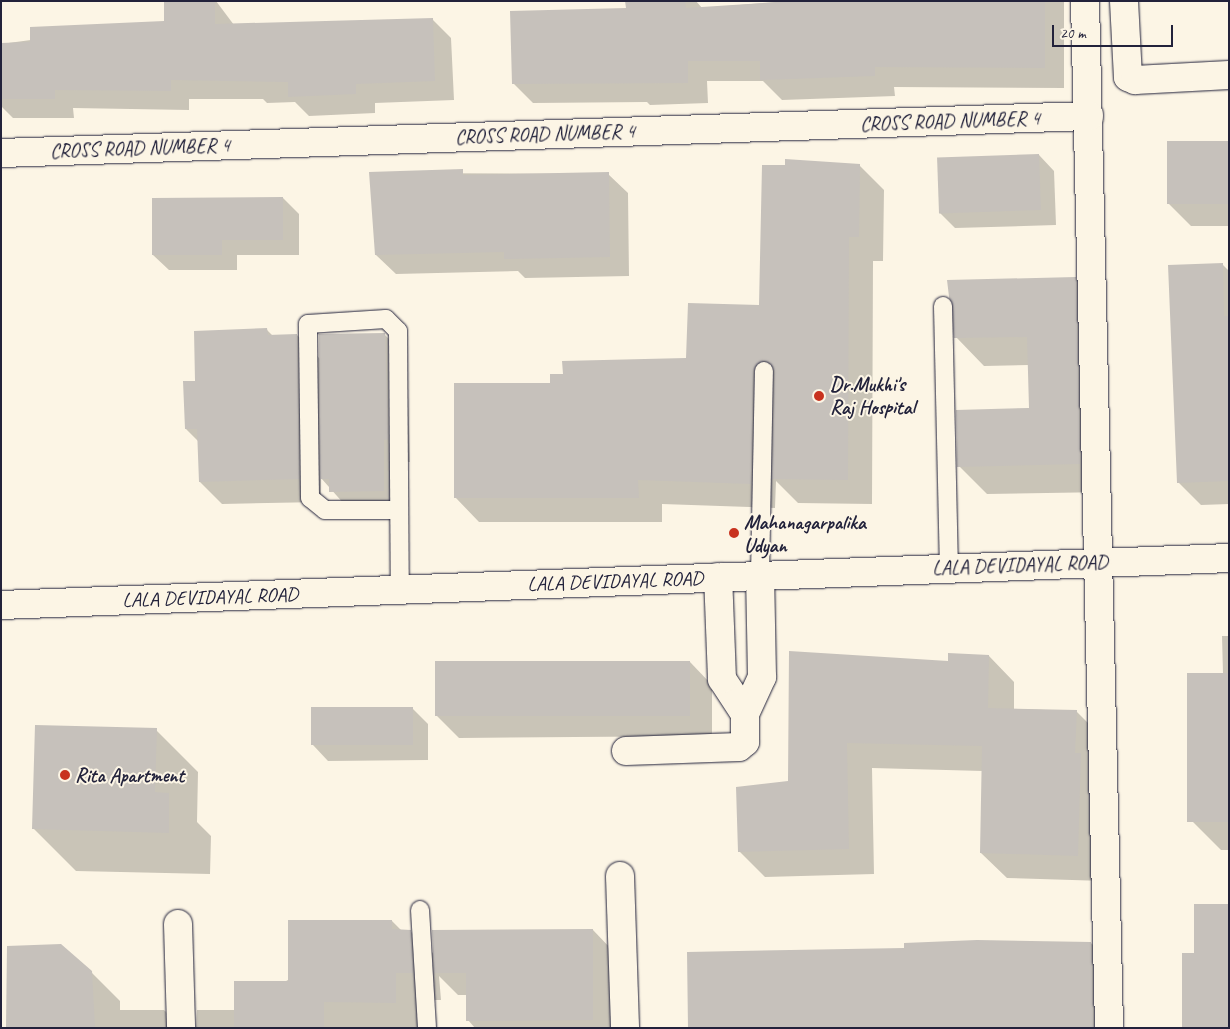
<!DOCTYPE html>
<html>
<head>
<meta charset="utf-8">
<style>
	body { margin:0 }
	#map { position:relative; width:1230px; height:1029px; overflow:hidden; background:#fcf5e5; font-family:Caveat,sans-serif }
	div>[style] { position:absolute }
	.shadow>* { inset:0; background:#0003 }
	.building>* { inset:0; background:#c6c1bb; transform-origin:0 0 }
	.roads { filter:drop-shadow(0 0 1px #22223b) drop-shadow(0 0 1px #22223b) }
	.lane>* { height:18px; margin:-9px; padding:0 9px; transform-origin:9px; border-radius:9px; background:#fcf5e5 }
	.street>* { height:28px; margin:-14px; padding:0 14px; transform-origin:14px; border-radius:14px; background:#fcf5e5 }
	.secondary>* { height:28px; margin:-14px; padding:0 14px; transform-origin:14px; border-radius:14px; background:#fcf5e5 }
	.dots>* { width:14px; height:14px; translate:-50% -50%; box-sizing:border-box; border:2px solid #fcf5e5; border-radius:50% }
	span { translate:-50% -50%; white-space:nowrap; text-align:center; line-height:1.15; -webkit-text-stroke:4px #fcf5e5; paint-order:stroke }
	.street-label { font-size:20px; color:#22223b }
	.poi-label { font-size:20px; color:#22223b; font-weight:700 }
	.left { translate:0 -50%; text-align:left }
	.frame { position:absolute; inset:0; border:2px solid #22223b; pointer-events:none }
	.scale { position:absolute; left:1052px; top:25px; width:121px; height:22px; box-sizing:border-box; border:2px solid #22223b; border-top:0; padding-left:6px; font-size:15px; line-height:18px; white-space:nowrap; color:#22223b; -webkit-text-stroke:4px #fcf5e5; paint-order:stroke }
</style>
</head>
<body>
<div id="map">
	<div class="shadow">
		<i style="clip-path:polygon(165px 1px,216px 1px,234px 25px,432px 19px,451px 38px,454px 100px,375px 103px,375px 113px,309px 116px,295px 102px,267px 103px,263px 99px,189px 99px,189px 110px,73px 108px,74px 118px,13px 118px,1px 106px,1px 44px,165px 22px)"></i>
		<i style="clip-path:polygon(627px 1px,696px 1px,702px 8px,788px 1px,1064px 1px,1064px 88px,894px 87px,895px 96px,782px 100px,763px 81px,707px 81px,708px 103px,650px 105px,647px 102px,533px 103px,513px 83px,627px 10px)"></i>
		<i style="clip-path:polygon(1229px 142px,1229px 226px,1191px 226px,1168px 203px)"></i>
		<i style="clip-path:polygon(1039px 155px,1054px 171px,1056px 225px,955px 228px,939px 212px)"></i>
		<i style="clip-path:polygon(859px 165px,884px 190px,883px 261px,873px 261px,872px 504px,798px 503px,776px 481px,775px 508px,662px 504px,662px 522px,479px 522px,455px 497px,551px 384px,564px 375px,687px 359px,761px 307px)"></i>
		<i style="clip-path:polygon(370px 173px,608px 174px,628px 193px,629px 276px,525px 278px,518px 271px,396px 274px,376px 255px)"></i>
		<i style="clip-path:polygon(283px 198px,299px 214px,299px 255px,237px 255px,237px 270px,169px 270px,153px 255px)"></i>
		<i style="clip-path:polygon(1222px 264px,1229px 271px,1229px 504px,1201px 505px,1178px 482px)"></i>
		<i style="clip-path:polygon(1075px 278px,1104px 307px,1108px 492px,987px 494px,959px 466px,1030px 410px,1029px 365px,984px 366px,956px 337px)"></i>
		<i style="clip-path:polygon(267px 330px,273px 336px,297px 335px,320px 359px,384px 334px,407px 357px,410px 462px,406px 462px,406px 513px,353px 514px,321px 478px,321px 502px,222px 504px,200px 482px,198px 441px,186px 429px,197px 382px)"></i>
		<i style="clip-path:polygon(1222px 636px,1229px 636px,1229px 850px,1221px 850px,1193px 822px,1223px 674px)"></i>
		<i style="clip-path:polygon(790px 652px,949px 662px,989px 656px,1014px 682px,1014px 709px,1076px 711px,1102px 737px,1104px 881px,1007px 878px,981px 853px,983px 771px,872px 768px,874px 874px,765px 877px,739px 851px,789px 782px)"></i>
		<i style="clip-path:polygon(690px 662px,712px 685px,712px 736px,459px 738px,436px 715px)"></i>
		<i style="clip-path:polygon(412px 708px,428px 724px,428px 760px,328px 761px,313px 745px)"></i>
		<i style="clip-path:polygon(156px 730px,198px 772px,197px 822px,211px 836px,210px 874px,76px 871px,34px 829px)"></i>
		<i style="clip-path:polygon(392px 921px,402px 931px,410px 931px,435px 955px,593px 930px,615px 953px,615px 1028px,475px 1028px,468px 1020px,468px 995px,458px 995px,439px 976px,441px 1000px,423px 1000px,423px 1028px,196px 1028px,197px 1010px,235px 1010px)"></i>
		<i style="clip-path:polygon(1091px 943px,1113px 966px,1115px 1028px,689px 1028px,905px 949px)"></i>
		<i style="clip-path:polygon(91px 972px,120px 1001px,120px 1010px,164px 1010px,182px 1028px,7px 1028px)"></i>
	</div>
	<div class="building">
		<i style="clip-path:polygon(164px 1px,215px 1px,215px 24px,433px 18px,435px 81px,356px 84px,356px 94px,288px 97px,288px 82px,171px 80px,171px 91px,55px 90px,55px 99px,1px 99px,1px 43px,30px 42px,30px 27px,164px 21px)"></i>
		<i style="clip-path:polygon(625px 1px,685px 1px,686px 8px,797px 1px,1045px 1px,1045px 68px,875px 67px,875px 76px,760px 80px,760px 61px,688px 61px,688px 83px,512px 84px,510px 11px,626px 8px)"></i>
		<i style="left:1167px;top:141px;width:62px;height:63px"></i>
		<i style="left:1039px;top:154px;width:56px;height:102px;rotate:88deg"></i>
		<i style="clip-path:polygon(785px 159px,860px 164px,859px 237px,849px 237px,848px 480px,772px 479px,775px 371px,764px 360px,753px 371px,751px 484px,638px 480px,639px 498px,454px 498px,454px 383px,550px 383px,550px 374px,563px 374px,562px 361px,686px 358px,688px 303px,759px 305px,762px 165px,785px 165px)"></i>
		<i style="clip-path:polygon(463px 169px,463px 175px,609px 172px,610px 257px,504px 259px,504px 252px,375px 255px,369px 172px)"></i>
		<i style="clip-path:polygon(283px 197px,283px 240px,222px 240px,222px 255px,152px 255px,152px 198px)"></i>
		<i style="clip-path:polygon(1223px 263px,1224px 316px,1229px 316px,1229px 481px,1177px 483px,1168px 265px)"></i>
		<i style="clip-path:polygon(1076px 277px,1080px 464px,957px 467px,956px 410px,1029px 408px,1027px 337px,954px 338px,947px 280px)"></i>
		<i style="clip-path:polygon(267px 328px,268px 335px,297px 334px,299px 479px,199px 482px,197px 429px,185px 429px,183px 381px,195px 381px,194px 331px)"></i>
		<i style="clip-path:polygon(385px 333px,388px 439px,384px 440px,384px 491px,329px 492px,329px 479px,320px 479px,319px 334px)"></i>
		<i style="clip-path:polygon(789px 651px,948px 661px,948px 653px,989px 655px,988px 708px,1077px 710px,1075px 753px,1081px 753px,1078px 856px,980px 853px,982px 746px,847px 743px,849px 849px,738px 852px,736px 787px,788px 781px)"></i>
		<i style="left:435px;top:661px;width:255px;height:55px"></i>
		<i style="left:1187px;top:673px;width:42px;height:149px"></i>
		<i style="left:413px;top:707px;width:38px;height:102px;rotate:90deg"></i>
		<i style="clip-path:polygon(35px 725px,157px 728px,155px 792px,169px 793px,169px 833px,32px 829px)"></i>
		<i style="clip-path:polygon(1194px 904px,1229px 904px,1229px 1028px,1182px 1028px,1182px 953px,1194px 953px)"></i>
		<i style="clip-path:polygon(288px 920px,392px 920px,392px 929px,411px 930px,413px 973px,396px 973px,396px 1003px,324px 1002px,324px 1028px,234px 1028px,234px 981px,288px 981px)"></i>
		<i style="clip-path:polygon(593px 929px,593px 1020px,466px 1021px,466px 973px,434px 973px,432px 930px)"></i>
		<i style="clip-path:polygon(977px 940px,1091px 942px,1093px 1028px,688px 1028px,687px 952px,904px 948px,904px 943px)"></i>
		<i style="clip-path:polygon(61px 944px,92px 971px,95px 1028px,6px 1028px,7px 946px)"></i>
	</div>
	<div class="roads">
		<div class="lane">
			<i style="left:943px;top:306px;width:261px;rotate:88.7deg"></i>
			<i style="left:399px;top:510px;width:74px;rotate:180deg"></i>
			<i style="left:325px;top:510px;width:19px;rotate:-141deg"></i>
			<i style="left:310px;top:498px;width:174px;rotate:-90.7deg"></i>
			<i style="left:308px;top:324px;width:78px;rotate:-3.7deg"></i>
			<i style="left:386px;top:319px;width:17px;rotate:45deg"></i>
			<i style="left:398px;top:331px;width:258px;rotate:89.6deg"></i>
			<i style="left:760px;top:575px;width:204px;rotate:-88.9deg"></i>
			<i style="left:420px;top:910px;width:118px;rotate:86.6deg"></i>
		</div>
		<div class="street">
			<i style="left:1085px;top:1px;width:1027px;rotate:88.66deg"></i>
			<i style="left:1124px;top:1px;width:76px;rotate:87deg"></i>
			<i style="left:1128px;top:77px;width:8px;rotate:23deg"></i>
			<i style="left:1135px;top:80px;width:94px;rotate:-3deg"></i>
			<i style="left:1px;top:153px;width:1089px;rotate:-1.95deg"></i>
			<i style="left:745px;top:714px;width:41px;rotate:-65.3deg"></i>
			<i style="left:762px;top:677px;width:102px;rotate:-91.1deg"></i>
			<i style="left:626px;top:751px;width:113px;rotate:-2deg"></i>
			<i style="left:739px;top:747px;width:8px;rotate:-40deg"></i>
			<i style="left:745px;top:742px;width:28px;rotate:-90deg"></i>
			<i style="left:745px;top:714px;width:42px;rotate:-123.3deg"></i>
			<i style="left:722px;top:679px;width:102px;rotate:-92.2deg"></i>
			<i style="left:620px;top:876px;width:152px;rotate:88.1deg"></i>
			<i style="left:178px;top:924px;width:104px;rotate:88.3deg"></i>
		</div>
		<div class="secondary">
			<i style="left:1px;top:605px;width:1229px;rotate:-2.19deg"></i>
		</div>
	</div>
	<div class="dots">
		<i style="left:819px;top:396px;background:#c8321e"></i>
		<i style="left:734px;top:533px;background:#c8321e"></i>
		<i style="left:65px;top:775px;background:#c8321e"></i>
	</div>
	<div class="street-label">
		<span style="left:950px;top:121px;rotate:-2deg">CROSS ROAD NUMBER 4</span>
		<span style="left:545px;top:134px;rotate:-2deg">CROSS ROAD NUMBER 4</span>
		<span style="left:140px;top:148px;rotate:-2deg">CROSS ROAD NUMBER 4</span>
		<span style="left:1020px;top:565px;rotate:-2deg">LALA DEVIDAYAL ROAD</span>
		<span style="left:615px;top:581px;rotate:-2deg">LALA DEVIDAYAL ROAD</span>
		<span style="left:210px;top:597px;rotate:-2deg">LALA DEVIDAYAL ROAD</span>
	</div>
	<div class="poi-label">
		<span class="left" style="left:830px;top:396px">Dr.Mukhi's<br>Raj Hospital</span>
		<span class="left" style="left:744px;top:534px">Mahanagarpalika<br>Udyan</span>
		<span class="left" style="left:75px;top:775px">Rita Apartment</span>
	</div>
	<div class="frame"></div>
	<div class="scale">20 m</div>
</div>
</body>
</html>
